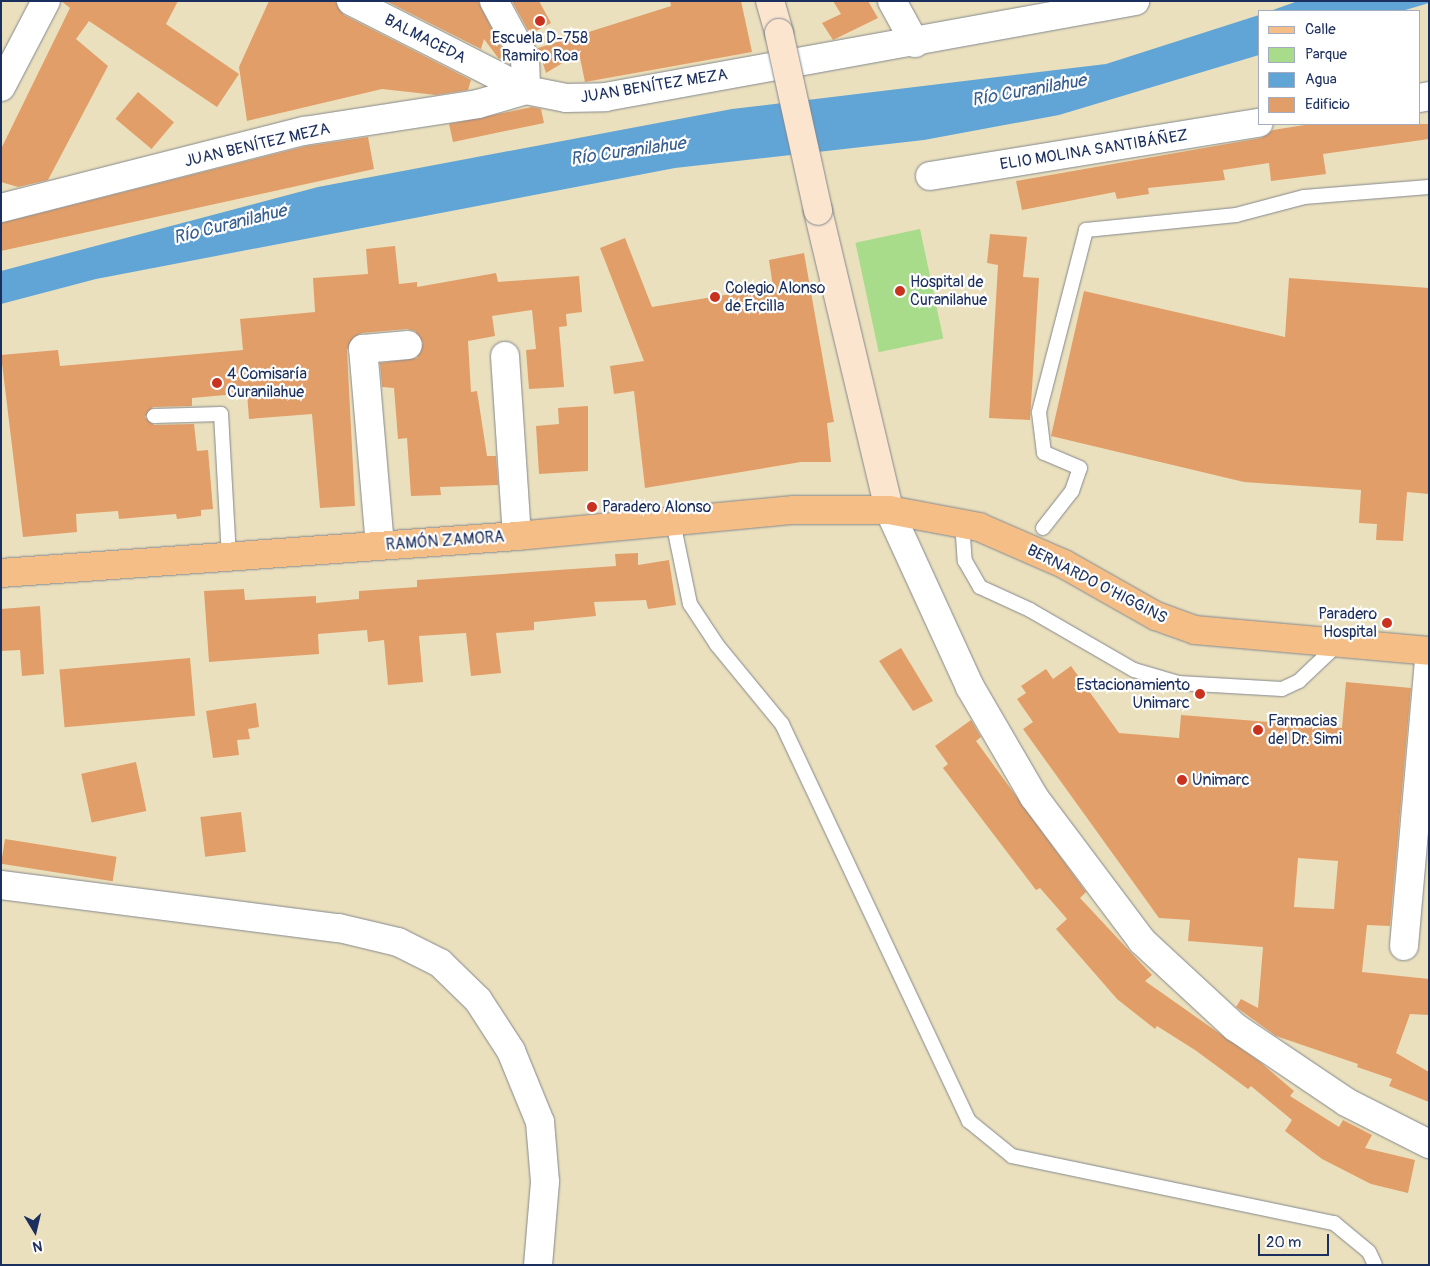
<!DOCTYPE html>
<html>
<head>
<meta charset="utf-8">
<style>
	body { margin:0 }
	#map { position:relative; width:1430px; height:1266px; overflow:hidden; background:#ebe0bd; font-family:Pangolin,sans-serif }
	div>[style] { position:absolute }
	.green>* { inset:0; background:#a8db8a; transform-origin:0 0 }
	.water>* { inset:0; background:#61a5d6 }
	.building>* { inset:0; background:#e19e69; transform-origin:0 0 }
	.roads { filter:drop-shadow(0 0 1px #83888e) drop-shadow(0 0 1px #83888e) }
	.service>* { height:14px; margin:-7px; padding:0 7px; transform-origin:7px; border-radius:7px; background:#fff }
	.minor>* { height:28px; margin:-14px; padding:0 14px; transform-origin:14px; border-radius:14px; background:#fff }
	.secondary>* { height:28px; margin:-14px; padding:0 14px; transform-origin:14px; border-radius:14px; background:#fbe5cf }
	.primary>* { height:28px; margin:-14px; padding:0 14px; transform-origin:14px; border-radius:14px; background:#f5be86 }
	.bridges { filter:drop-shadow(0 0 1px #83888e) drop-shadow(0 0 1px #83888e) }
	.secondary-bridge>* { height:28px; margin:-14px; padding:0 14px; transform-origin:14px; border-radius:14px; background:#fbe5cf }
	.dots>* { width:14px; height:14px; translate:-50% -50%; box-sizing:border-box; border:2px solid #fff; border-radius:50% }
	span { translate:-50% -50%; white-space:nowrap; text-align:center; line-height:1.15; -webkit-text-stroke:4.5px #fff; paint-order:stroke }
	.poi-label { font-size:16px; color:#1b2f5e }
	.left { translate:0 -50%; text-align:left }
	.right { translate:-100% -50%; text-align:right }
	.street-label { font-size:16px; color:#1b2f5e }
	.water-label { font-size:18px; color:#375e8e; font-style:italic }
	.frame { position:absolute; inset:0; border:2px solid #1b2f5e; pointer-events:none }
	.legend { position:absolute; left:1258px; top:10px; width:162px; height:115px; box-sizing:border-box; background:#fff; border:1px solid #a4acbf; margin:0; padding:6px 9px; list-style:none; font-size:15px; color:#1b2f5e }
	.legend li { display:flex; align-items:center; gap:10px; height:25px }
	.legend b { width:25px; border:1px solid #a4acbf }
	.north { position:absolute; left:10px; top:1206px; width:50px; height:50px; -webkit-text-stroke:4px #fff; paint-order:stroke; rotate:171deg; font-size:14px; font-weight:700; line-height:20px; text-align:center; color:#1b2f5e }
	.north::after { content:''; display:block; margin:auto; width:18px; height:22px; background:#1b2f5e; clip-path:polygon(50% 0,100% 100%,50% 72%,0 100%) }
	.scale { position:absolute; left:1258px; top:1234px; width:71px; height:22px; box-sizing:border-box; border:2px solid #1b2f5e; border-top:0; padding-left:6px; font-size:15px; line-height:18px; white-space:nowrap; color:#1b2f5e; -webkit-text-stroke:4px #fff; paint-order:stroke }
</style>
</head>
<body>
<div id="map">
	<div class="green">
		<i style="left:920px;top:229px;width:112px;height:66px;rotate:78deg"></i>
	</div>
	<div class="water">
		<i style="clip-path:polygon(1298px 1px,1429px 1px,1429px 3px,1402px 11px,1270px 11px)"></i>
		<i style="clip-path:polygon(1259px 15px,1259px 55px,1059px 115px,924px 140px,675px 168px,96px 279px,1px 304px,1px 271px,318px 187px,732px 109px,1106px 64px)"></i>
	</div>
	<div class="building">
		<i style="clip-path:polygon(61px 1px,178px 1px,166px 24px,239px 74px,217px 107px,89px 21px,76px 39px,108px 66px,48px 180px,18px 187px,1px 182px,1px 149px,70px 8px)"></i>
		<i style="clip-path:polygon(269px 1px,335px 1px,344px 15px,471px 80px,468px 90px,436px 95px,382px 89px,247px 121px,239px 67px)"></i>
		<i style="clip-path:polygon(386px 1px,478px 1px,505px 55px,499px 59px,484px 39px,481px 49px)"></i>
		<i style="clip-path:polygon(512px 1px,539px 1px,551px 23px,530px 34px)"></i>
		<i style="clip-path:polygon(670px 1px,741px 1px,752px 52px,585px 82px,579px 53px,546px 73px,538px 48px,671px 6px)"></i>
		<i style="clip-path:polygon(833px 1px,868px 1px,878px 18px,833px 40px,822px 23px,841px 14px)"></i>
		<i style="left:138px;top:92px;width:47px;height:35px;rotate:40deg"></i>
		<i style="clip-path:polygon(532px 107px,541px 109px,544px 123px,453px 142px,449px 124px)"></i>
		<i style="clip-path:polygon(1311px 124px,1429px 124px,1429px 139px,1323px 154px,1326px 174px,1271px 181px,1269px 163px,1223px 170px,1225px 180px,1148px 188px,1149px 194px,1117px 199px,1115px 192px,1022px 210px,1016px 181px,1261px 138px,1273px 130px)"></i>
		<i style="clip-path:polygon(368px 137px,374px 169px,1px 251px,1px 223px,307px 146px)"></i>
		<i style="clip-path:polygon(990px 234px,1027px 237px,1023px 277px,1039px 278px,1030px 420px,989px 418px,998px 265px,987px 263px)"></i>
		<i style="clip-path:polygon(625px 238px,652px 307px,773px 287px,769px 260px,804px 253px,834px 422px,827px 423px,831px 462px,801px 462px,645px 488px,634px 391px,614px 394px,610px 366px,644px 361px,600px 248px)"></i>
		<i style="clip-path:polygon(395px 246px,399px 284px,417px 282px,417px 287px,496px 273px,498px 282px,579px 276px,582px 312px,566px 314px,567px 326px,559px 327px,564px 387px,529px 389px,526px 350px,536px 349px,532px 310px,492px 316px,495px 336px,468px 341px,471px 392px,477px 391px,487px 456px,496px 456px,498px 485px,440px 487px,441px 495px,411px 496px,407px 438px,398px 439px,394px 388px,382px 387px,380px 363px,417px 358px,423px 343px,415px 331px,407px 329px,362px 333px,354px 337px,347px 350px,355px 506px,320px 508px,312px 414px,249px 419px,247px 393px,192px 398px,192px 406px,153px 407px,145px 417px,154px 425px,194px 424px,197px 451px,208px 450px,213px 509px,201px 510px,201px 516px,177px 519px,176px 514px,119px 519px,118px 511px,76px 514px,77px 532px,23px 537px,1px 355px,58px 350px,60px 366px,243px 350px,240px 319px,315px 312px,313px 278px,368px 274px,366px 249px)"></i>
		<i style="clip-path:polygon(1289px 278px,1429px 288px,1429px 494px,1407px 492px,1403px 541px,1376px 540px,1377px 524px,1359px 523px,1361px 490px,1244px 482px,1051px 436px,1084px 291px,1285px 337px)"></i>
		<i style="clip-path:polygon(588px 406px,588px 471px,539px 474px,536px 426px,559px 424px,558px 408px)"></i>
		<i style="clip-path:polygon(638px 553px,638px 565px,669px 560px,676px 605px,648px 609px,646px 600px,594px 602px,596px 616px,534px 622px,534px 630px,496px 633px,501px 673px,471px 676px,466px 633px,419px 636px,423px 682px,388px 685px,384px 640px,368px 642px,367px 630px,318px 634px,319px 654px,209px 662px,204px 591px,244px 589px,245px 600px,316px 596px,316px 603px,359px 599px,359px 591px,417px 587px,417px 580px,616px 566px,615px 554px)"></i>
		<i style="clip-path:polygon(40px 606px,44px 674px,22px 676px,20px 650px,1px 651px,1px 609px)"></i>
		<i style="clip-path:polygon(901px 648px,933px 701px,913px 711px,879px 661px)"></i>
		<i style="left:190px;top:658px;width:58px;height:131px;rotate:85deg"></i>
		<i style="clip-path:polygon(evenodd,1071px 666px,1119px 733px,1179px 738px,1181px 715px,1342px 728px,1346px 682px,1411px 688px,1390px 926px,1367px 925px,1362px 972px,1429px 979px,1429px 1015px,1410px 1014px,1396px 1053px,1429px 1072px,1429px 1102px,1389px 1086px,1392px 1079px,1357px 1067px,1358px 1064px,1276px 1036px,1236px 1007px,1241px 999px,1258px 1008px,1263px 947px,1188px 941px,1190px 920px,1159px 918px,1023px 729px,1033px 722px,1017px 699px,1026px 693px,1021px 686px,1046px 669px,1053px 679px,1071px 666px,1298px 858px,1338px 861px,1334px 909px,1294px 907px,1298px 858px)"></i>
		<i style="clip-path:polygon(256px 703px,259px 727px,248px 729px,250px 739px,237px 740px,239px 755px,213px 758px,206px 711px)"></i>
		<i style="clip-path:polygon(971px 720px,981px 737px,976px 741px,1086px 892px,1080px 898px,1152px 975px,1145px 981px,1260px 1062px,1294px 1091px,1290px 1096px,1339px 1127px,1343px 1120px,1372px 1135px,1365px 1148px,1415px 1160px,1408px 1193px,1371px 1184px,1322px 1159px,1285px 1131px,1292px 1120px,1251px 1086px,1248px 1089px,1195px 1050px,1157px 1026px,1155px 1029px,1117px 999px,1056px 929px,1067px 919px,1040px 888px,1036px 890px,943px 768px,948px 764px,935px 746px)"></i>
		<i style="left:136px;top:762px;width:50px;height:56px;rotate:78deg"></i>
		<i style="left:241px;top:812px;width:40px;height:41px;rotate:83deg"></i>
		<i style="left:5px;top:839px;width:113px;height:25px;rotate:9deg"></i>
	</div>
	<div class="roads">
		<div class="service">
			<i style="left:154px;top:416px;width:67px;rotate:-1.7deg"></i>
			<i style="left:221px;top:414px;width:143px;rotate:86.8deg"></i>
			<i style="left:673px;top:522px;width:84px;rotate:78.3deg"></i>
			<i style="left:690px;top:604px;width:49px;rotate:56.6deg"></i>
			<i style="left:717px;top:645px;width:102px;rotate:50.6deg"></i>
			<i style="left:782px;top:724px;width:439px;rotate:64.8deg"></i>
			<i style="left:969px;top:1121px;width:55px;rotate:39.1deg"></i>
			<i style="left:1012px;top:1156px;width:329px;rotate:11.8deg"></i>
			<i style="left:1334px;top:1223px;width:45px;rotate:39.6deg"></i>
			<i style="left:1369px;top:1252px;width:14px;rotate:65deg"></i>
			<i style="left:962px;top:522px;width:39px;rotate:86deg"></i>
			<i style="left:965px;top:561px;width:30px;rotate:60deg"></i>
			<i style="left:980px;top:587px;width:55px;rotate:24.7deg"></i>
			<i style="left:1030px;top:610px;width:120px;rotate:30deg"></i>
			<i style="left:1134px;top:670px;width:46px;rotate:16.5deg"></i>
			<i style="left:1178px;top:683px;width:104px;rotate:3.3deg"></i>
			<i style="left:1282px;top:689px;width:19px;rotate:-25deg"></i>
			<i style="left:1299px;top:681px;width:54px;rotate:-43.5deg"></i>
			<i style="left:1043px;top:528px;width:47px;rotate:-51.9deg"></i>
			<i style="left:1072px;top:491px;width:24px;rotate:-71deg"></i>
			<i style="left:1080px;top:468px;width:39px;rotate:-157deg"></i>
			<i style="left:1044px;top:453px;width:41px;rotate:-97deg"></i>
			<i style="left:1039px;top:412px;width:188px;rotate:-75.5deg"></i>
			<i style="left:1086px;top:230px;width:151px;rotate:-5.7deg"></i>
			<i style="left:1236px;top:215px;width:70px;rotate:-14.8deg"></i>
			<i style="left:1304px;top:197px;width:125px;rotate:-4.6deg"></i>
		</div>
		<div class="minor">
			<i style="left:351px;top:1px;width:196px;rotate:27deg"></i>
			<i style="left:494px;top:1px;width:65px;rotate:61.5deg"></i>
			<i style="left:525px;top:58px;width:32px;rotate:88deg"></i>
			<i style="left:892px;top:1px;width:48px;rotate:61.3deg"></i>
			<i style="left:1px;top:87px;width:97px;rotate:-62.4deg"></i>
			<i style="left:1419px;top:98px;width:10px;rotate:-11deg"></i>
			<i style="left:930px;top:176px;width:333px;rotate:-9.2deg"></i>
			<i style="left:1px;top:208px;width:313px;rotate:-14.3deg"></i>
			<i style="left:304px;top:131px;width:176px;rotate:-8.8deg"></i>
			<i style="left:478px;top:104px;width:50px;rotate:-16.3deg"></i>
			<i style="left:526px;top:90px;width:41px;rotate:11.3deg"></i>
			<i style="left:566px;top:98px;width:39px;rotate:-1deg"></i>
			<i style="left:605px;top:97px;width:539px;rotate:-10.27deg"></i>
			<i style="left:505px;top:356px;width:180px;rotate:86.2deg"></i>
			<i style="left:889px;top:510px;width:195px;rotate:65.4deg"></i>
			<i style="left:970px;top:687px;width:127px;rotate:59.8deg"></i>
			<i style="left:1034px;top:797px;width:180px;rotate:53.1deg"></i>
			<i style="left:1142px;top:941px;width:127px;rotate:42.8deg"></i>
			<i style="left:1235px;top:1027px;width:134px;rotate:34deg"></i>
			<i style="left:1346px;top:1102px;width:93px;rotate:26.8deg"></i>
			<i style="left:380px;top:546px;width:198px;rotate:-94.9deg"></i>
			<i style="left:363px;top:349px;width:45px;rotate:-5.1deg"></i>
			<i style="left:1px;top:885px;width:341px;rotate:7.3deg"></i>
			<i style="left:339px;top:928px;width:61px;rotate:13.3deg"></i>
			<i style="left:398px;top:942px;width:47px;rotate:26.6deg"></i>
			<i style="left:440px;top:963px;width:53px;rotate:44.2deg"></i>
			<i style="left:478px;top:1000px;width:61px;rotate:57.1deg"></i>
			<i style="left:511px;top:1051px;width:77px;rotate:67.8deg"></i>
			<i style="left:540px;top:1122px;width:60px;rotate:85.2deg"></i>
			<i style="left:545px;top:1182px;width:83px;rotate:94.8deg"></i>
			<i style="left:1404px;top:946px;width:287px;rotate:-85deg"></i>
		</div>
		<div class="secondary">
			<i style="left:770px;top:1px;width:33px;rotate:74deg"></i>
			<i style="left:818px;top:211px;width:307px;rotate:76.6deg"></i>
		</div>
		<div class="primary">
			<i style="left:1px;top:573px;width:517px;rotate:-4.1deg"></i>
			<i style="left:517px;top:536px;width:278px;rotate:-5.4deg"></i>
			<i style="left:794px;top:510px;width:95px"></i>
			<i style="left:889px;top:510px;width:92px;rotate:10.7deg"></i>
			<i style="left:979px;top:527px;width:93px;rotate:23.5deg"></i>
			<i style="left:1064px;top:564px;width:106px;rotate:29.5deg"></i>
			<i style="left:1156px;top:616px;width:41px;rotate:19.7deg"></i>
			<i style="left:1195px;top:630px;width:235px;rotate:5.1deg"></i>
		</div>
	</div>
	<div class="bridges">
		<div class="secondary-bridge">
			<i style="left:779px;top:33px;width:182px;rotate:77.6deg"></i>
		</div>
	</div>
	<div class="dots">
		<i style="left:540px;top:21px;background:#c8321e"></i>
		<i style="left:900px;top:291px;background:#c8321e"></i>
		<i style="left:715px;top:297px;background:#c8321e"></i>
		<i style="left:217px;top:383px;background:#c8321e"></i>
		<i style="left:592px;top:507px;background:#c8321e"></i>
		<i style="left:1387px;top:623px;background:#c8321e"></i>
		<i style="left:1200px;top:694px;background:#c8321e"></i>
		<i style="left:1258px;top:730px;background:#c8321e"></i>
		<i style="left:1182px;top:780px;background:#c8321e"></i>
	</div>
	<div class="poi-label">
		<span style="left:540px;top:47px">Escuela D-758<br>Ramiro Roa</span>
		<span class="left" style="left:910px;top:291px">Hospital de<br>Curanilahue</span>
		<span class="left" style="left:725px;top:297px">Colegio Alonso<br>de Ercilla</span>
		<span class="left" style="left:227px;top:383px">4 Comisaría<br>Curanilahue</span>
		<span class="left" style="left:602px;top:507px">Paradero Alonso</span>
		<span class="right" style="left:1377px;top:623px">Paradero<br>Hospital</span>
		<span class="right" style="left:1190px;top:694px">Estacionamiento<br>Unimarc</span>
		<span class="left" style="left:1268px;top:730px">Farmacias<br>del Dr. Simi</span>
		<span class="left" style="left:1192px;top:780px">Unimarc</span>
	</div>
	<div class="street-label">
		<span style="left:425px;top:39px;rotate:27deg">BALMACEDA</span>
		<span style="left:654px;top:86px;rotate:-9deg">JUAN BENÍTEZ MEZA</span>
		<span style="left:257px;top:145px;rotate:-13deg">JUAN BENÍTEZ MEZA</span>
		<span style="left:1094px;top:150px;rotate:-9deg">ELIO MOLINA SANTIBÁÑEZ</span>
		<span style="left:445px;top:541px;rotate:-4deg">RAMÓN ZAMORA</span>
		<span style="left:1097px;top:584px;rotate:27deg">BERNARDO O'HIGGINS</span>
	</div>
	<div class="water-label">
		<span style="left:1029px;top:91px;rotate:-10deg">Río Curanilahue</span>
		<span style="left:628px;top:152px;rotate:-8deg">Río Curanilahue</span>
		<span style="left:230px;top:225px;rotate:-14deg">Río Curanilahue</span>
	</div>
	<div class="frame"></div>
	<ul class="legend">
	<li><b style="height:6px;background:#f5be86"></b>Calle</li>
	<li><b style="height:14px;background:#a8db8a"></b>Parque</li>
	<li><b style="height:14px;background:#61a5d6"></b>Agua</li>
	<li><b style="height:14px;background:#e19e69"></b>Edificio</li>
	</ul>
	<div class="north">N</div>
	<div class="scale">20 m</div>
</div>
</body>
</html>
